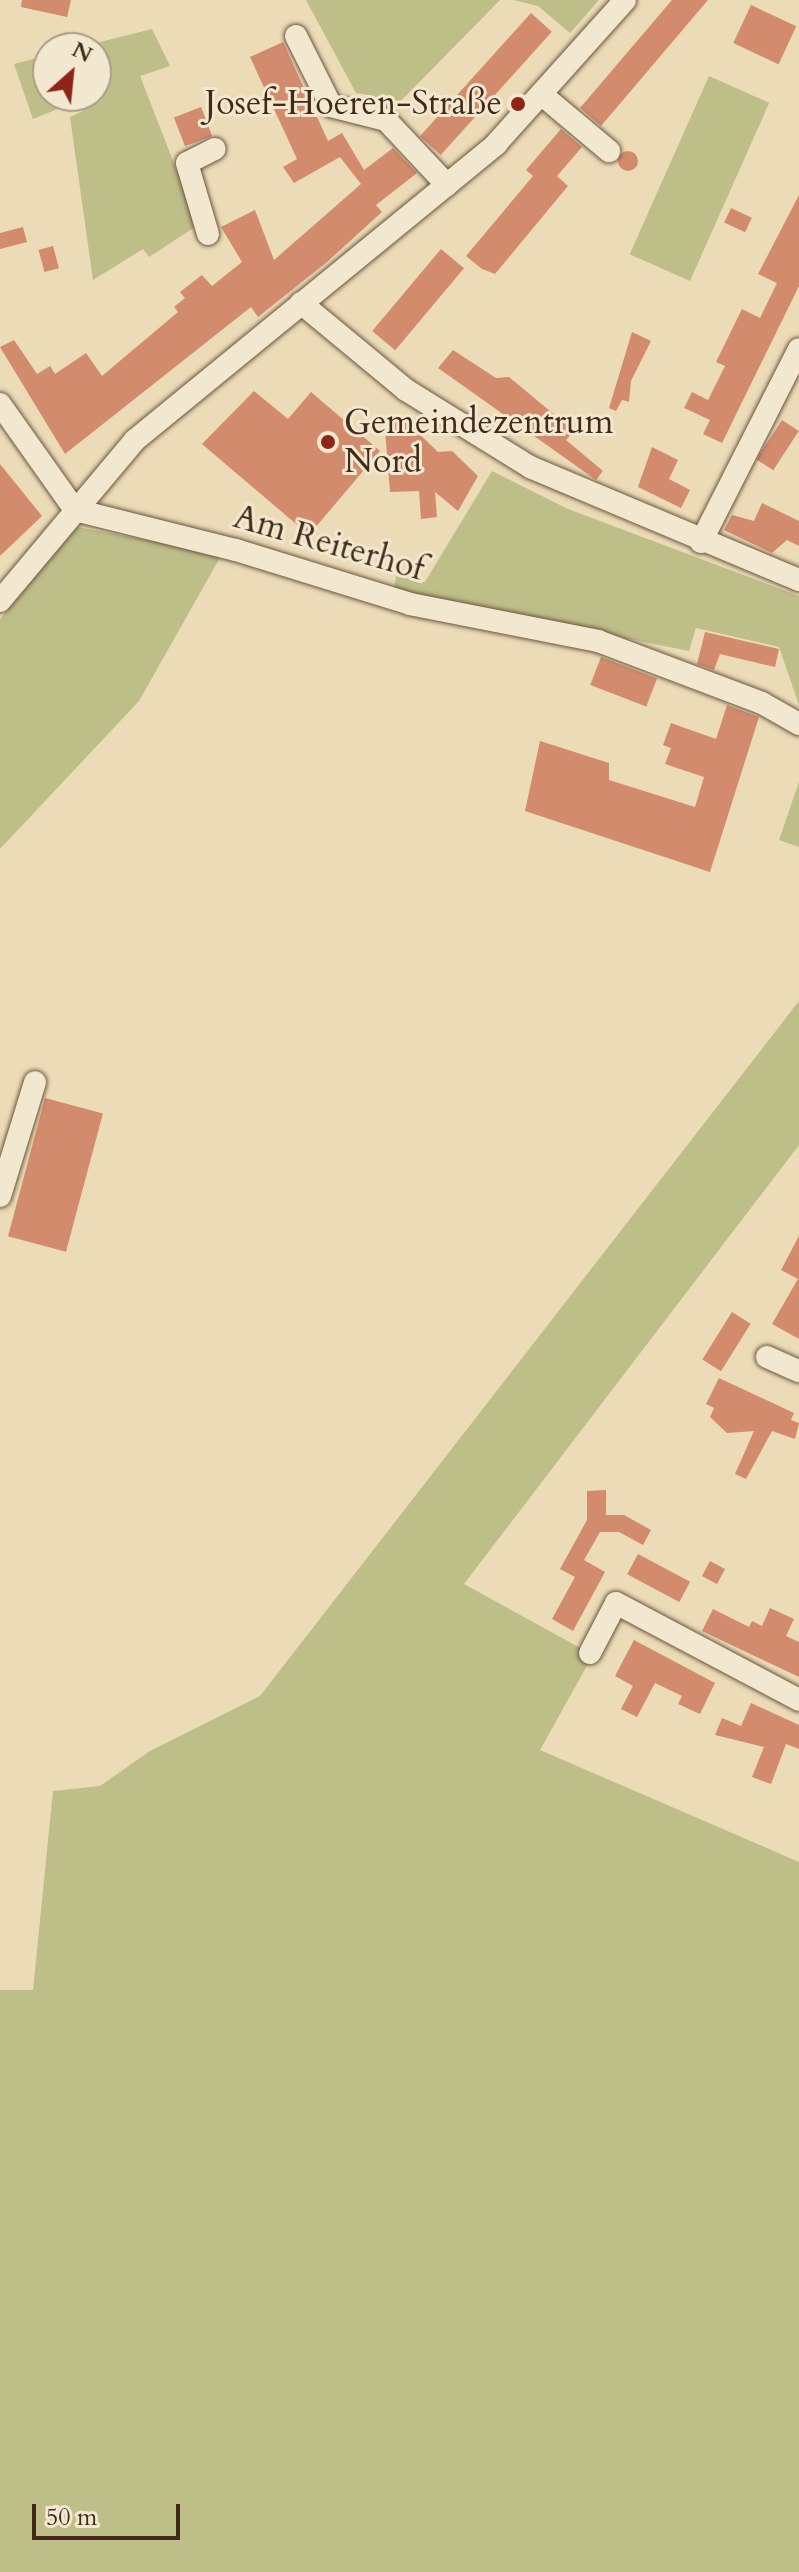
<!DOCTYPE html>
<html>
<head>
<meta charset="utf-8">
<style>
	body { margin:0 }
	#map { position:relative; width:799px; height:2572px; overflow:hidden; background:#ebdbb6; font-family:Cardo,serif }
	div>[style] { position:absolute }
	.green>* { inset:0; background:#bebe89; transform-origin:0 0 }
	.building>* { inset:0; background:#d38b6d; transform-origin:0 0 }
	.round { border-radius:50% }
	.roads { filter:drop-shadow(0 0 2px #6c5641) drop-shadow(0 0 2px #6c5641) }
	.minor>* { height:22px; margin:-11px; padding:0 11px; transform-origin:11px; border-radius:11px; background:#f2e8d0 }
	.dots>* { width:22px; height:22px; translate:-50% -50%; box-sizing:border-box; border:4px solid #f2e8d0; border-radius:50% }
	span { translate:-50% -50%; white-space:nowrap; text-align:center; line-height:1.15; -webkit-text-stroke:6px #f2e8d0; paint-order:stroke }
	.poi-label { font-size:34px; color:#422a1a }
	.right { translate:-100% -50%; text-align:right }
	.left { translate:0 -50%; text-align:left }
	.street-label { font-size:34px; color:#422a1a }
	.north { position:absolute; left:32px; top:32px; width:80px; height:80px; box-sizing:border-box; background:#f2e8d0; border:2px solid #ac9c87; border-radius:50%; rotate:27deg; font-size:22px; font-weight:700; line-height:32px; text-align:center; color:#422a1a }
	.north::after { content:''; display:block; margin:auto; width:28px; height:36px; background:#8f2418; clip-path:polygon(50% 0,100% 100%,50% 72%,0 100%) }
	.scale { position:absolute; left:32px; top:2504px; width:148px; height:36px; box-sizing:border-box; border:4px solid #422a1a; border-top:0; padding-left:10px; font-size:24px; line-height:28px; white-space:nowrap; color:#422a1a; -webkit-text-stroke:6px #f2e8d0; paint-order:stroke }
</style>
</head>
<body>
<div id="map">
	<div class="green">
		<i style="clip-path:polygon(306px 0,500px 0,388px 114px,369px 95px,356px 93px)"></i>
		<i style="clip-path:polygon(513px 0,599px 0,570px 33px,538px 6px)"></i>
		<i style="clip-path:polygon(152px 29px,170px 66px,140px 76px,198px 225px,149px 257px,143px 249px,93px 280px,70px 117px,83px 111px,85px 98px,33px 119px,14px 64px,48px 55px,48px 96px,96px 96px,96px 48px,76px 48px)"></i>
		<i style="left:709px;top:76px;width:66px;height:195px;rotate:24deg"></i>
		<i style="clip-path:polygon(492px 471px,568px 509px,799px 596px,799px 705px,779px 647px,696px 628px,689px 651px,394px 592px,396px 576px,425px 582px)"></i>
		<i style="clip-path:polygon(77px 527px,222px 554px,139px 701px,0 849px,0 619px)"></i>
		<i style="clip-path:polygon(799px 782px,799px 847px,779px 840px)"></i>
		<i style="clip-path:polygon(799px 1001px,799px 1145px,464px 1584px,593px 1655px,540px 1750px,799px 1862px,799px 2572px,0 2572px,0 1990px,33px 1990px,53px 1791px,100px 1786px,150px 1751px,260px 1696px)"></i>
	</div>
	<div class="building">
		<i style="clip-path:polygon(22px 0,71px 0,67px 17px,21px 7px)"></i>
		<i style="clip-path:polygon(672px 0,708px 0,601px 126px,580px 108px)"></i>
		<i style="left:751px;top:5px;width:50px;height:42px;rotate:25deg"></i>
		<i style="left:531px;top:13px;width:28px;height:166px;rotate:42deg"></i>
		<i style="clip-path:polygon(283px 42px,328px 141px,342px 133px,364px 170px,393px 148px,417px 173px,376px 205px,382px 212px,327px 262px,258px 317px,251px 307px,65px 454px,0 347px,14px 340px,37px 374px,50px 366px,55px 374px,86px 353px,102px 376px,178px 312px,174px 307px,185px 298px,180px 292px,202px 275px,212px 286px,242px 262px,221px 227px,255px 210px,274px 260px,361px 184px,340px 157px,294px 183px,283px 167px,297px 159px,250px 57px)"></i>
		<i style="left:201px;top:107px;width:31px;height:29px;rotate:69deg"></i>
		<i style="clip-path:polygon(561px 129px,582px 147px,557px 176px,568px 186px,495px 274px,482px 269px,466px 256px,533px 176px,526px 170px)"></i>
		<i class="round" style="left:618px;top:151px;width:20px;height:20px"></i>
		<i style="clip-path:polygon(799px 195px,799px 286px,722px 443px,703px 434px,710px 420px,684px 408px,692px 392px,708px 400px,725px 366px,716px 362px,742px 309px,760px 318px,777px 283px,758px 274px)"></i>
		<i style="left:731px;top:208px;width:23px;height:16px;rotate:25deg"></i>
		<i style="clip-path:polygon(23px 227px,27px 242px,0 249px,0 233px)"></i>
		<i style="left:53px;top:246px;width:23px;height:15px;rotate:75deg"></i>
		<i style="left:441px;top:249px;width:30px;height:107px;rotate:40deg"></i>
		<i style="clip-path:polygon(632px 332px,651px 341px,631px 381px,629px 402px,622px 400px,616px 411px,609px 408px)"></i>
		<i style="clip-path:polygon(453px 350px,496px 378px,509px 377px,574px 431px,566px 440px,603px 471px,596px 480px,438px 368px)"></i>
		<i style="clip-path:polygon(254px 391px,288px 419px,311px 392px,380px 451px,309px 535px,202px 444px)"></i>
		<i style="clip-path:polygon(404px 419px,438px 452px,452px 451px,478px 476px,458px 511px,435px 492px,437px 517px,421px 519px,419px 491px,390px 492px,385px 430px,390px 434px,389px 420px)"></i>
		<i style="left:782px;top:420px;width:20px;height:47px;rotate:33deg"></i>
		<i style="clip-path:polygon(652px 447px,678px 460px,669px 479px,690px 490px,681px 508px,638px 487px)"></i>
		<i style="clip-path:polygon(0 464px,42px 516px,0 556px)"></i>
		<i style="clip-path:polygon(762px 503px,799px 521px,799px 546px,787px 540px,772px 553px,724px 530px,732px 515px,754px 521px)"></i>
		<i style="clip-path:polygon(705px 632px,779px 649px,775px 667px,720px 654px,714px 670px,697px 664px)"></i>
		<i style="left:601px;top:657px;width:60px;height:30px;rotate:21deg"></i>
		<i style="clip-path:polygon(727px 705px,759px 717px,710px 872px,525px 811px,540px 741px,609px 763px,609px 780px,695px 807px,704px 777px,665px 764px,671px 748px,663px 745px,671px 723px,716px 739px)"></i>
		<i style="left:45px;top:1098px;width:60px;height:143px;rotate:15deg"></i>
		<i style="clip-path:polygon(799px 1236px,799px 1339px,772px 1324px,798px 1279px,781px 1270px)"></i>
		<i style="left:732px;top:1312px;width:22px;height:56px;rotate:32deg"></i>
		<i style="clip-path:polygon(719px 1378px,794px 1413px,791px 1420px,799px 1423px,795px 1439px,772px 1431px,746px 1479px,735px 1474px,754px 1431px,727px 1433px,710px 1417px,714px 1408px,706px 1404px)"></i>
		<i style="clip-path:polygon(606px 1490px,606px 1515px,624px 1515px,651px 1530px,643px 1545px,619px 1532px,600px 1532px,584px 1560px,605px 1572px,573px 1631px,552px 1619px,575px 1577px,560px 1569px,587px 1520px,587px 1491px)"></i>
		<i style="left:638px;top:1554px;width:59px;height:23px;rotate:28deg"></i>
		<i style="left:710px;top:1561px;width:17px;height:17px;rotate:28deg"></i>
		<i style="clip-path:polygon(770px 1608px,794px 1619px,786px 1636px,799px 1642px,799px 1677px,702px 1631px,713px 1609px,749px 1627px,752px 1621px,762px 1626px)"></i>
		<i style="clip-path:polygon(634px 1640px,715px 1683px,700px 1714px,678px 1704px,682px 1696px,655px 1683px,637px 1717px,621px 1709px,633px 1686px,615px 1676px)"></i>
		<i style="clip-path:polygon(751px 1703px,799px 1725px,799px 1749px,786px 1744px,771px 1784px,752px 1777px,764px 1747px,715px 1735px,722px 1718px,741px 1726px)"></i>
	</div>
	<div class="roads">
		<div class="minor">
			<i style="left:296px;top:36px;width:78px;rotate:63.4deg"></i>
			<i style="left:331px;top:106px;width:57px;rotate:14.3deg"></i>
			<i style="left:386px;top:120px;width:89px;rotate:46.8deg"></i>
			<i style="left:541px;top:94px;width:89px;rotate:40deg"></i>
			<i style="left:208px;top:234px;width:74px;rotate:-106.5deg"></i>
			<i style="left:187px;top:163px;width:31px;rotate:-27deg"></i>
			<i style="left:301px;top:303px;width:136px;rotate:39.6deg"></i>
			<i style="left:406px;top:390px;width:146px;rotate:31.8deg"></i>
			<i style="left:530px;top:467px;width:292px;rotate:22.8deg"></i>
			<i style="left:0;top:404px;width:130px;rotate:54.7deg"></i>
			<i style="left:75px;top:510px;width:166px;rotate:14deg"></i>
			<i style="left:236px;top:550px;width:182px;rotate:17.2deg"></i>
			<i style="left:410px;top:604px;width:192px;rotate:11.1deg"></i>
			<i style="left:598px;top:641px;width:175px;rotate:20.7deg"></i>
			<i style="left:762px;top:703px;width:43px;rotate:29.6deg"></i>
			<i style="left:701px;top:542px;width:216px;rotate:-63.1deg"></i>
			<i style="left:0;top:601px;width:210px;rotate:-50deg"></i>
			<i style="left:135px;top:440px;width:467px;rotate:-39.3deg"></i>
			<i style="left:496px;top:144px;width:193px;rotate:-48.1deg"></i>
			<i style="left:0;top:1196px;width:119px;rotate:-72.9deg"></i>
			<i style="left:767px;top:1357px;width:35px;rotate:24deg"></i>
			<i style="left:590px;top:1653px;width:56px;rotate:-62.5deg"></i>
			<i style="left:616px;top:1603px;width:207px;rotate:27.9deg"></i>
		</div>
	</div>
	<div class="dots">
		<i style="left:518px;top:104px;background:#8f2418"></i>
		<i style="left:328px;top:442px;background:#8f2418"></i>
	</div>
	<div class="poi-label">
		<span class="right" style="left:502px;top:104px">Josef-Hoeren-Straße</span>
		<span class="left" style="left:344px;top:442px">Gemeindezentrum<br>Nord</span>
	</div>
	<div class="street-label">
		<span style="left:329px;top:543px;rotate:16deg">Am Reiterhof</span>
	</div>
	<div class="north">N</div>
	<div class="scale">50 m</div>
</div>
</body>
</html>
